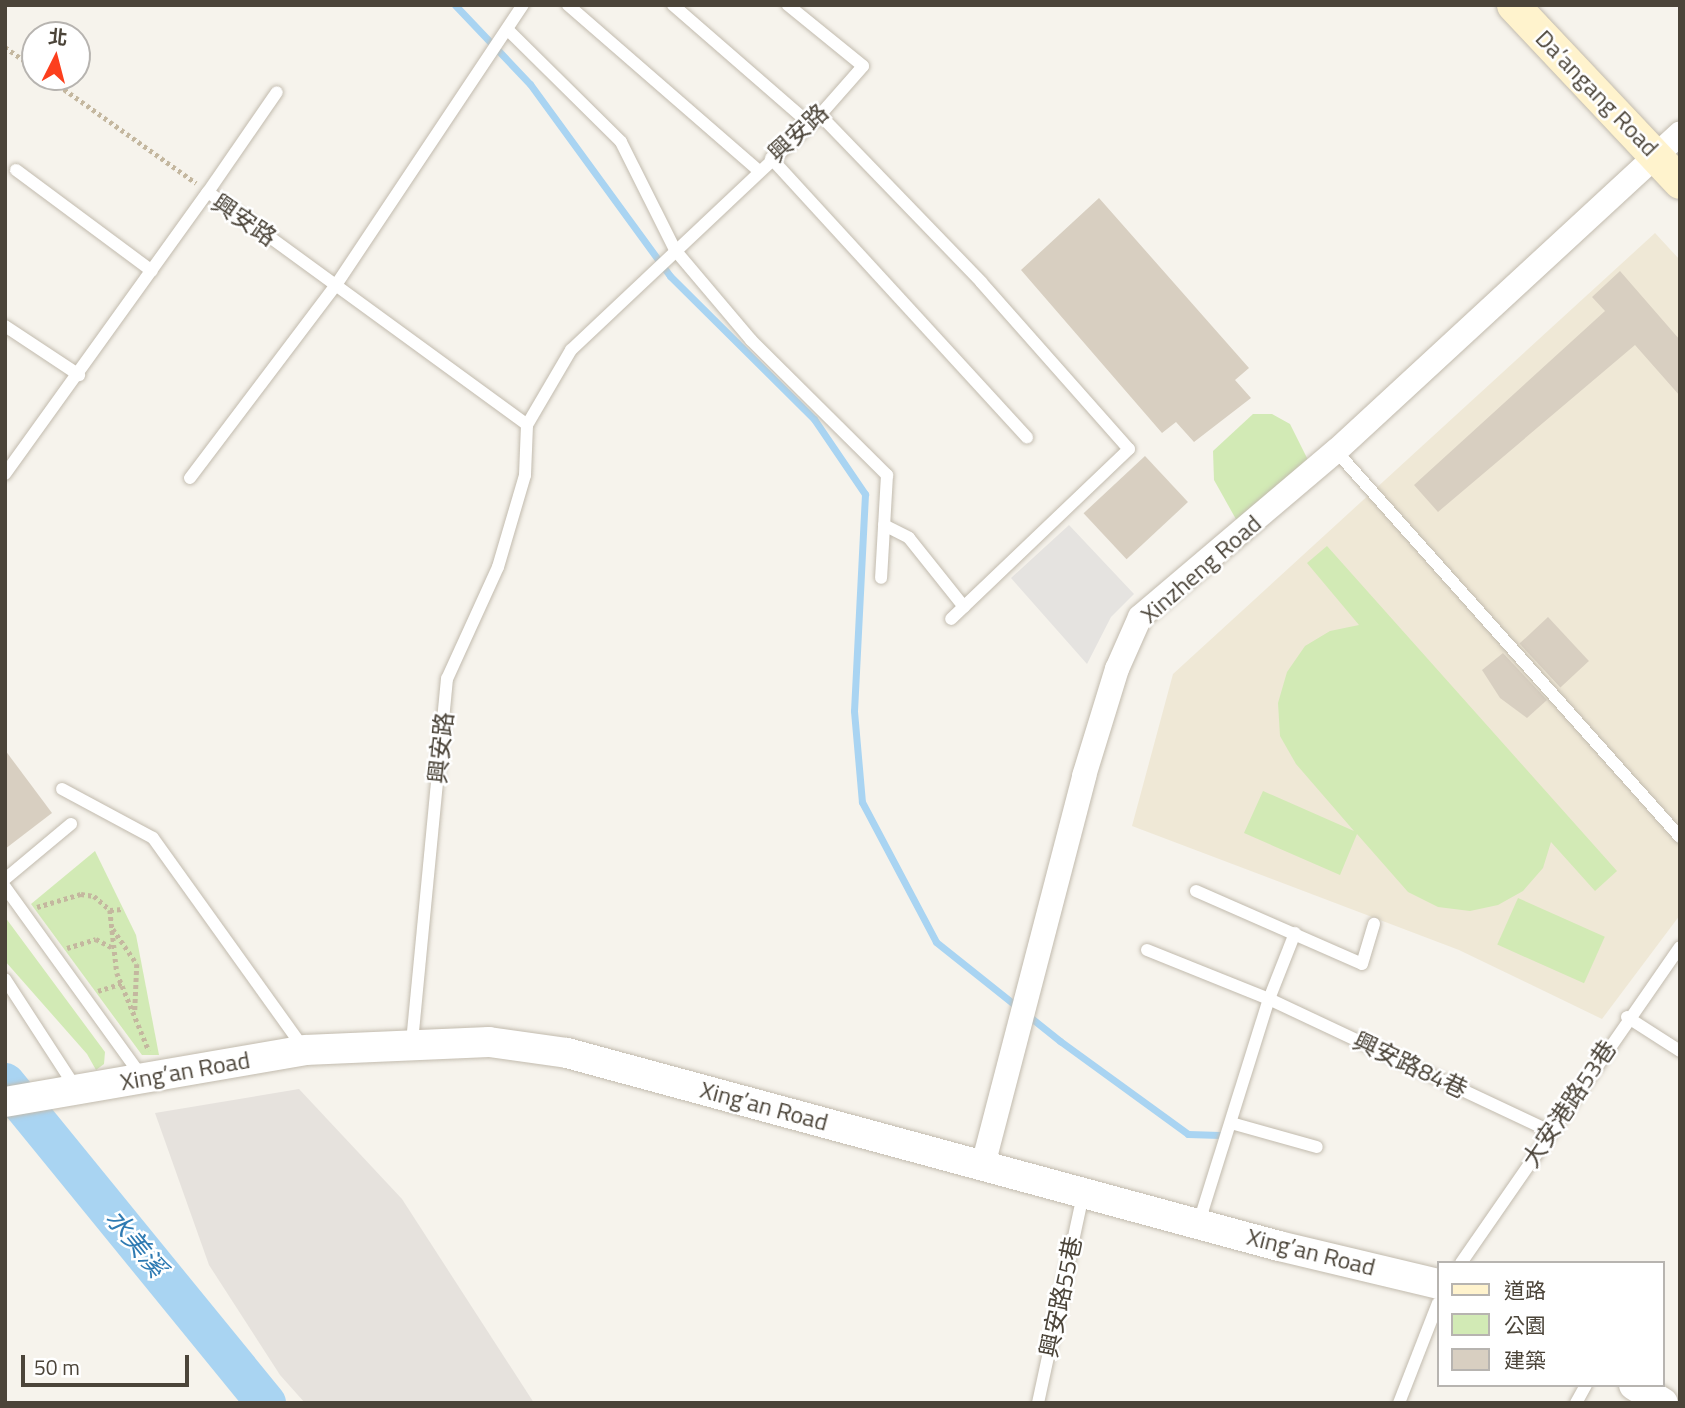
<!DOCTYPE html>
<html>
<head>
<meta charset="utf-8">
<style>
	body { margin:0 }
	#map { position:relative; width:1685px; height:1408px; overflow:hidden; background:#f6f3ec; font-family:"Titillium Web","Noto Sans TC",sans-serif }
	div>[style] { position:absolute }
	.industrial>* { inset:0; background:#e6e2dd }
	.education>* { inset:0; background:#efe8d6 }
	.green>* { inset:0; background:#d2eab5; transform-origin:0 0 }
	.parking>* { inset:0; background:#e5e3e0 }
	.stream>* { height:7px; margin:-3.5px; padding:0 3.5px; transform-origin:3.5px; border-radius:3.5px; background:#a9d4f2 }
	.river>* { height:40px; margin:-20px; padding:0 20px; transform-origin:20px; border-radius:20px; background:#a9d4f2 }
	.building>* { inset:0; background:#d8cfc1; transform-origin:0 0 }
	.path>* { height:4.5px; margin-top:-2.25px; transform-origin:0; background:repeating-linear-gradient(90deg,#c4b79f 0 3.5px,transparent 0 7px) }
	.roads { filter:drop-shadow(0 0 2px #c2bbae) drop-shadow(0 0 2px #c2bbae) }
	.service>* { height:12px; margin:-6px; padding:0 6px; transform-origin:6px; border-radius:6px; background:#fff }
	.minor>* { height:24px; margin:-12px; padding:0 12px; transform-origin:12px; border-radius:12px; background:#fff }
	.tertiary>* { height:30px; margin:-15px; padding:0 15px; transform-origin:15px; border-radius:15px; background:#fff }
	.secondary>* { height:33px; margin:-16.5px; padding:0 16.5px; transform-origin:16.5px; border-radius:16.5px; background:#fff3cd }
	span { translate:-50% -50%; white-space:nowrap; text-align:center; line-height:1.15; -webkit-text-stroke:5px #fff; paint-order:stroke }
	.street-label { font-size:24px; color:#4b4439 }
	.water-label { font-size:26px; color:#2e7ab2; font-style:italic }
	.frame { position:absolute; inset:0; border:7px solid #4b4439; pointer-events:none }
	.legend { position:absolute; left:1437px; top:1261px; width:228px; height:126px; box-sizing:border-box; background:#fff; border:2px solid #b7b4b0; margin:0; padding:9px 12px; list-style:none; font-size:21px; color:#4b4439 }
	.legend li { display:flex; align-items:center; gap:14px; height:35px }
	.legend b { width:35px; border:2px solid #b7b4b0 }
	.north { position:absolute; left:21px; top:21px; width:70px; height:70px; box-sizing:border-box; background:#fff; border:2px solid #b7b4b0; border-radius:50%; rotate:6deg; font-size:19px; font-weight:700; line-height:28px; text-align:center; color:#4b4439 }
	.north::after { content:''; display:block; margin:auto; width:24px; height:32px; background:#fc3f1d; clip-path:polygon(50% 0,100% 100%,50% 72%,0 100%) }
	.scale { position:absolute; left:21px; top:1355px; width:168px; height:32px; box-sizing:border-box; border:4px solid #4b4439; border-top:0; padding-left:9px; font-size:21px; line-height:24px; white-space:nowrap; color:#4b4439; -webkit-text-stroke:5px #fff; paint-order:stroke }
</style>
</head>
<body>
<div id="map">
	<div class="industrial">
		<i style="clip-path:polygon(299px 1089px,402px 1199px,534px 1403px,305px 1403px,280px 1375px,209px 1265px,155px 1113px)"></i>
	</div>
	<div class="education">
		<i style="clip-path:polygon(1655px 233px,1680px 260px,1680px 915px,1602px 1019px,1459px 950px,1132px 826px,1173px 674px)"></i>
	</div>
	<div class="green">
		<i style="clip-path:polygon(1253px 414px,1272px 414px,1290px 424px,1308px 460px,1237px 521px,1214px 480px,1213px 451px)"></i>
		<i style="clip-path:polygon(1327px 546px,1617px 871px,1595px 891px,1551px 842px,1543px 868px,1523px 891px,1498px 905px,1470px 911px,1438px 907px,1408px 892px,1357px 834px,1340px 875px,1244px 833px,1263px 791px,1354px 831px,1296px 764px,1280px 736px,1278px 703px,1287px 672px,1305px 646px,1330px 631px,1359px 625px,1307px 563px)"></i>
		<i style="clip-path:polygon(95px 851px,136px 935px,159px 1055px,142px 1055px,31px 904px)"></i>
		<i style="left:1518px;top:898px;width:95px;height:51px;rotate:24deg"></i>
		<i style="clip-path:polygon(5px 917px,105px 1052px,104px 1064px,96px 1070px,87px 1054px,5px 961px)"></i>
	</div>
	<div class="parking">
		<i style="clip-path:polygon(1069px 525px,1134px 594px,1111px 617px,1087px 664px,1011px 578px)"></i>
	</div>
	<div class="stream">
		<i style="left:455px;top:5px;width:109px;rotate:46.5deg"></i>
		<i style="left:530px;top:84px;width:238px;rotate:53.9deg"></i>
		<i style="left:670px;top:276px;width:203px;rotate:44.8deg"></i>
		<i style="left:814px;top:419px;width:91px;rotate:55.8deg"></i>
		<i style="left:865px;top:494px;width:217px;rotate:92.9deg"></i>
		<i style="left:854px;top:711px;width:91px;rotate:85deg"></i>
		<i style="left:862px;top:802px;width:158px;rotate:62.1deg"></i>
		<i style="left:936px;top:942px;width:159px;rotate:38.6deg"></i>
		<i style="left:1060px;top:1041px;width:158px;rotate:36deg"></i>
		<i style="left:1188px;top:1134px;width:32px;rotate:2deg"></i>
	</div>
	<div class="river">
		<i style="left:5px;top:1083px;width:413px;rotate:50.8deg"></i>
	</div>
	<div class="building">
		<i style="clip-path:polygon(1099px 198px,1249px 368px,1235px 380px,1251px 398px,1194px 442px,1176px 422px,1162px 433px,1021px 270px)"></i>
		<i style="clip-path:polygon(1620px 271px,1680px 340px,1680px 396px,1635px 345px,1438px 512px,1414px 485px,1605px 311px,1592px 297px)"></i>
		<i style="left:1145px;top:456px;width:63px;height:84px;rotate:47deg"></i>
		<i style="left:1548px;top:617px;width:60px;height:39px;rotate:47deg"></i>
		<i style="clip-path:polygon(1503px 653px,1547px 700px,1527px 718px,1500px 698px,1482px 670px)"></i>
		<i style="clip-path:polygon(5px 750px,52px 813px,5px 849px)"></i>
	</div>
	<div class="path">
		<i style="left:5px;top:47px;width:37px;rotate:35deg"></i>
		<i style="left:47px;top:77px;width:183px;rotate:35.4deg"></i>
		<i style="left:37px;top:907px;width:46px;rotate:-16.5deg"></i>
		<i style="left:81px;top:894px;width:13px;rotate:9deg"></i>
		<i style="left:94px;top:896px;width:21px;rotate:41deg"></i>
		<i style="left:110px;top:910px;width:63px;rotate:83.7deg"></i>
		<i style="left:117px;top:973px;width:84px;rotate:67.7deg"></i>
		<i style="left:110px;top:910px;width:13px;rotate:-4deg"></i>
		<i style="left:113px;top:929px;width:42px;rotate:55.6deg"></i>
		<i style="left:137px;top:964px;width:46px;rotate:92.5deg"></i>
		<i style="left:67px;top:948px;width:30px;rotate:-17deg"></i>
		<i style="left:96px;top:939px;width:19px;rotate:28deg"></i>
		<i style="left:98px;top:991px;width:25px;rotate:-18deg"></i>
	</div>
	<div class="roads">
		<div class="service">
			<i style="left:568px;top:5px;width:252px;rotate:41deg"></i>
			<i style="left:673px;top:5px;width:181px;rotate:41deg"></i>
			<i style="left:508px;top:30px;width:159px;rotate:44.7deg"></i>
			<i style="left:621px;top:142px;width:121px;rotate:63.4deg"></i>
			<i style="left:675px;top:250px;width:118px;rotate:49.8deg"></i>
			<i style="left:751px;top:340px;width:192px;rotate:44.8deg"></i>
			<i style="left:887px;top:475px;width:103px;rotate:93.3deg"></i>
			<i style="left:820px;top:115px;width:232px;rotate:46deg"></i>
			<i style="left:981px;top:282px;width:223px;rotate:48.5deg"></i>
			<i style="left:1129px;top:449px;width:246px;rotate:136.3deg"></i>
			<i style="left:771px;top:158px;width:379px;rotate:47.5deg"></i>
			<i style="left:16px;top:170px;width:169px;rotate:36.6deg"></i>
			<i style="left:208px;top:192px;width:121px;rotate:-55.4deg"></i>
			<i style="left:5px;top:326px;width:89px;rotate:33.5deg"></i>
			<i style="left:1336px;top:451px;width:517px;rotate:48.29deg"></i>
			<i style="left:5px;top:474px;width:347px;rotate:-54.3deg"></i>
			<i style="left:208px;top:192px;width:395px;rotate:36.1deg"></i>
			<i style="left:190px;top:478px;width:242px;rotate:-52.9deg"></i>
			<i style="left:336px;top:285px;width:337px;rotate:-56.3deg"></i>
			<i style="left:884px;top:525px;width:28px;rotate:27deg"></i>
			<i style="left:909px;top:538px;width:88px;rotate:51.4deg"></i>
			<i style="left:62px;top:789px;width:103px;rotate:28.3deg"></i>
			<i style="left:153px;top:838px;width:261px;rotate:54.4deg"></i>
			<i style="left:5px;top:879px;width:86px;rotate:-39.8deg"></i>
			<i style="left:5px;top:887px;width:234px;rotate:54.2deg"></i>
			<i style="left:1196px;top:891px;width:181px;rotate:23.7deg"></i>
			<i style="left:1362px;top:964px;width:42px;rotate:-73.3deg"></i>
			<i style="left:1147px;top:950px;width:131px;rotate:21.9deg"></i>
			<i style="left:1269px;top:999px;width:310px;rotate:25.2deg"></i>
			<i style="left:5px;top:979px;width:132px;rotate:57deg"></i>
			<i style="left:1627px;top:1017px;width:63px;rotate:32.7deg"></i>
			<i style="left:412px;top:1042px;width:365px;rotate:-84.5deg"></i>
			<i style="left:447px;top:679px;width:123px;rotate:-65.5deg"></i>
			<i style="left:498px;top:567px;width:96px;rotate:-73.6deg"></i>
			<i style="left:525px;top:475px;width:50px;rotate:-87.7deg"></i>
			<i style="left:527px;top:425px;width:87px;rotate:-59.6deg"></i>
			<i style="left:571px;top:350px;width:342px;rotate:-43.3deg"></i>
			<i style="left:820px;top:115px;width:65px;rotate:-48.7deg"></i>
			<i style="left:863px;top:66px;width:97px;rotate:-140.9deg"></i>
			<i style="left:1231px;top:1123px;width:89px;rotate:15.6deg"></i>
			<i style="left:1199px;top:1222px;width:234px;rotate:-72.6deg"></i>
			<i style="left:1269px;top:999px;width:71px;rotate:-68.5deg"></i>
			<i style="left:1461px;top:1263px;width:384px;rotate:-55.3deg"></i>
			<i style="left:1038px;top:1403px;width:217px;rotate:-77.8deg"></i>
			<i style="left:1399px;top:1403px;width:107px;rotate:-68.7deg"></i>
			<i style="left:1576px;top:1403px;width:21px;rotate:-61deg"></i>
		</div>
		<div class="minor">
			<i style="left:983px;top:1165px;width:402px;rotate:-75.4deg"></i>
			<i style="left:1084px;top:776px;width:112px;rotate:-72.9deg"></i>
			<i style="left:1117px;top:669px;width:57px;rotate:-66.1deg"></i>
			<i style="left:1140px;top:617px;width:257px;rotate:-40.3deg"></i>
			<i style="left:1336px;top:451px;width:468px;rotate:-42.7deg"></i>
		</div>
		<div class="tertiary">
			<i style="left:5px;top:1102px;width:304px;rotate:-9.8deg"></i>
			<i style="left:305px;top:1050px;width:184px;rotate:-2.5deg"></i>
			<i style="left:489px;top:1042px;width:79px;rotate:8deg"></i>
			<i style="left:567px;top:1053px;width:738px;rotate:15.17deg"></i>
			<i style="left:1279px;top:1246px;width:163px;rotate:13.4deg"></i>
			<i style="left:1634px;top:1385px;width:34px;rotate:32deg"></i>
		</div>
		<div class="secondary">
			<i style="left:1513px;top:5px;width:243px;rotate:46.7deg"></i>
		</div>
	</div>
	<div class="street-label">
		<span style="left:1597px;top:93px;rotate:46deg">Da’angang Road</span>
		<span style="left:798px;top:133px;rotate:-43deg">興安路</span>
		<span style="left:244px;top:220px;rotate:34deg">興安路</span>
		<span style="left:1201px;top:569px;rotate:-41deg">Xinzheng Road</span>
		<span style="left:441px;top:748px;rotate:-84deg">興安路</span>
		<span style="left:1410px;top:1065px;rotate:25deg">興安路84巷</span>
		<span style="left:185px;top:1071px;rotate:-10deg">Xing’an Road</span>
		<span style="left:1569px;top:1104px;rotate:-56deg">大安港路53巷</span>
		<span style="left:764px;top:1106px;rotate:15deg">Xing’an Road</span>
		<span style="left:1311px;top:1252px;rotate:14deg">Xing’an Road</span>
		<span style="left:1061px;top:1297px;rotate:-78deg">興安路55巷</span>
	</div>
	<div class="water-label">
		<span style="left:136px;top:1243px;rotate:51deg">水美溪</span>
	</div>
	<div class="frame"></div>
	<ul class="legend">
	<li><b style="height:9px;background:#fff3cd"></b>道路</li>
	<li><b style="height:19px;background:#d2eab5"></b>公園</li>
	<li><b style="height:19px;background:#d8cfc1"></b>建築</li>
	</ul>
	<div class="north">北</div>
	<div class="scale">50 m</div>
</div>
</body>
</html>
